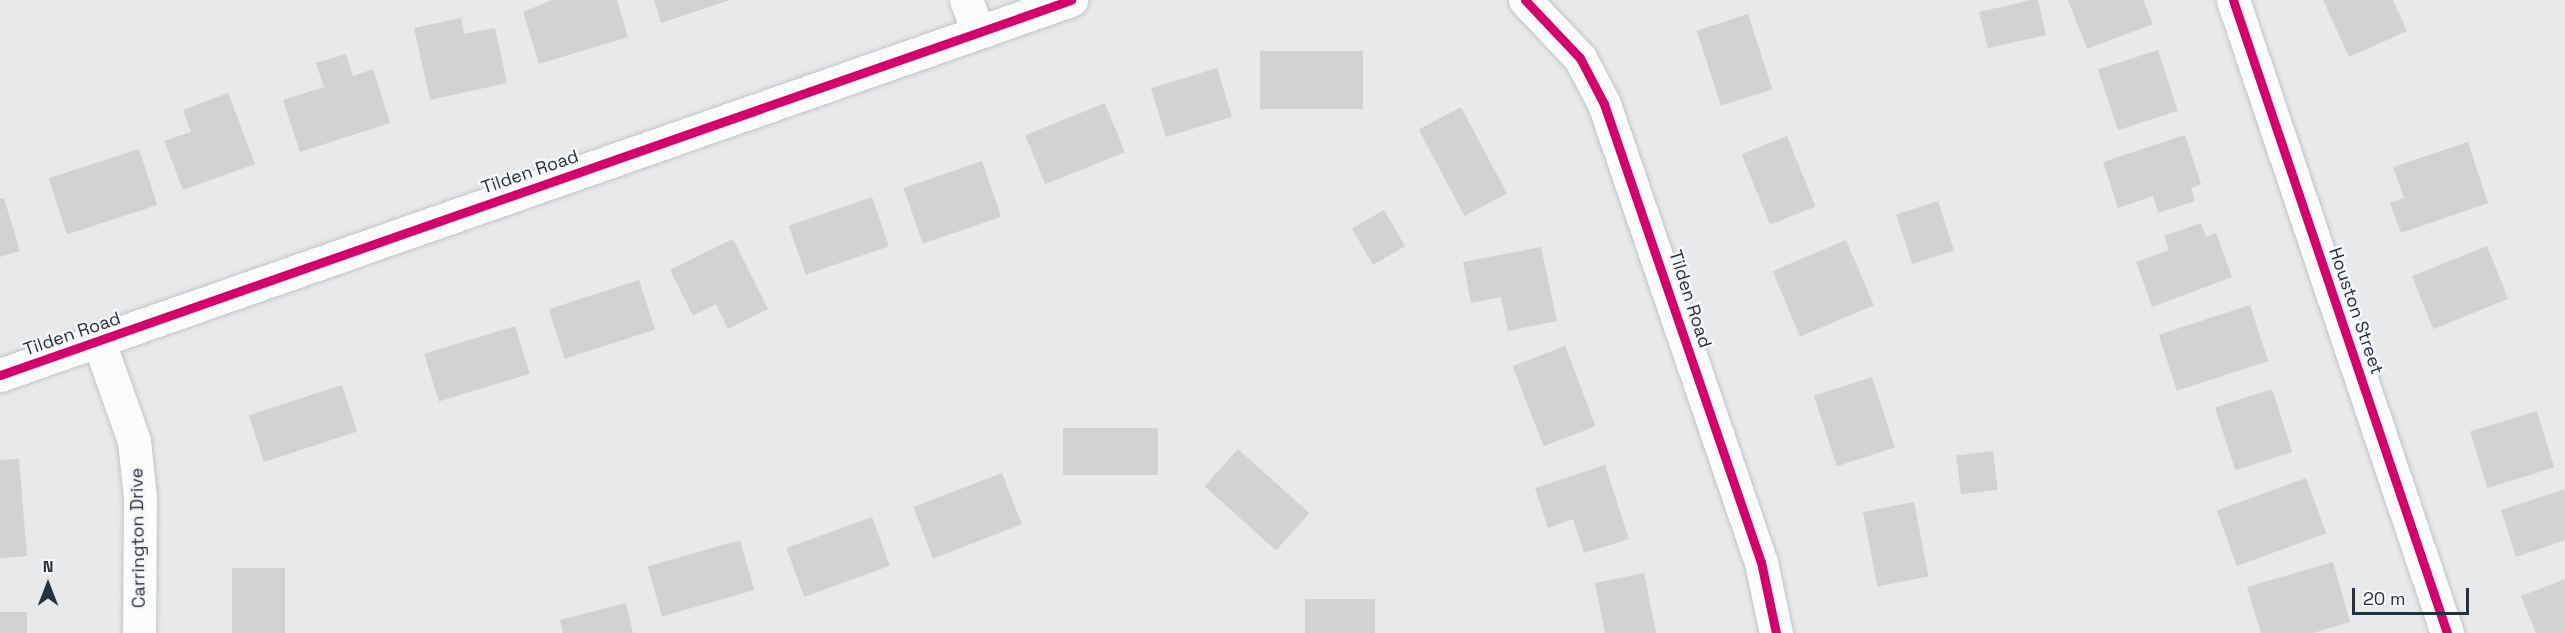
<!DOCTYPE html>
<html>
<head>
<meta charset="utf-8">
<style>
	body { margin:0 }
	#map { position:relative; width:2565px; height:633px; overflow:hidden; background:#e7e9eb; font-family:"Space Grotesk",sans-serif }
	div>[style] { position:absolute }
	.building>* { inset:0; background:#d0d2d4; transform-origin:0 0 }
	.roads { filter:drop-shadow(0 0 2px #c2c5c7) drop-shadow(0 0 2px #c2c5c7) }
	.minor>* { height:33px; margin:-16.5px; padding:0 16.5px; transform-origin:16.5px; border-radius:16.5px; background:#fbfcfc }
	.cycleway>* { height:9px; margin:-4.5px; padding:0 4.5px; transform-origin:4.5px; border-radius:4.5px; background:#d6006c }
	span { translate:-50% -50%; white-space:nowrap; text-align:center; line-height:1.15; -webkit-text-stroke:5px #f6f8fa; paint-order:stroke }
	.street-label { font-size:18px; color:#26313e }
	.north { position:absolute; left:18px; top:555px; width:60px; height:60px; -webkit-text-stroke:4px #f6f8fa; paint-order:stroke; rotate:0deg; font-size:16px; font-weight:700; line-height:24px; text-align:center; color:#26313e }
	.north::after { content:''; display:block; margin:auto; width:21px; height:27px; background:#26313e; clip-path:polygon(50% 0,100% 100%,50% 72%,0 100%) }
	.scale { position:absolute; left:2352px; top:588px; width:117px; height:27px; box-sizing:border-box; border:3px solid #26313e; border-top:0; padding-left:8px; font-size:18px; line-height:21px; white-space:nowrap; color:#26313e; -webkit-text-stroke:4px #f6f8fa; paint-order:stroke }
</style>
</head>
<body>
<div id="map">
	<div class="building">
		<i style="clip-path:polygon(552px 0,617px 0,628px 37px,539px 64px,523px 12px)"></i>
		<i style="clip-path:polygon(654px 0,730px 0,661px 23px)"></i>
		<i style="clip-path:polygon(2031px 0,2038px 0,2046px 35px,1988px 48px,1979px 12px)"></i>
		<i style="clip-path:polygon(2068px 0,2143px 0,2153px 24px,2087px 49px)"></i>
		<i style="clip-path:polygon(2323px 0,2393px 0,2407px 31px,2349px 57px)"></i>
		<i style="left:1748px;top:14px;width:79px;height:54px;rotate:72deg"></i>
		<i style="clip-path:polygon(461px 18px,464px 34px,495px 28px,507px 83px,430px 100px,414px 28px)"></i>
		<i style="left:2158px;top:50px;width:64px;height:63px;rotate:72deg"></i>
		<i style="left:1260px;top:51px;width:103px;height:58px"></i>
		<i style="clip-path:polygon(346px 54px,353px 76px,373px 69px,390px 123px,300px 152px,283px 100px,324px 87px,316px 63px)"></i>
		<i style="left:1217px;top:68px;width:51px;height:69px;rotate:73deg"></i>
		<i style="clip-path:polygon(228px 93px,255px 164px,183px 190px,164px 141px,191px 132px,183px 110px)"></i>
		<i style="left:1105px;top:103px;width:53px;height:86px;rotate:68deg"></i>
		<i style="left:1461px;top:107px;width:98px;height:48px;rotate:62deg"></i>
		<i style="clip-path:polygon(2185px 135px,2201px 184px,2191px 188px,2195px 201px,2158px 213px,2153px 196px,2118px 208px,2103px 162px)"></i>
		<i style="left:1787px;top:136px;width:76px;height:49px;rotate:68deg"></i>
		<i style="clip-path:polygon(2468px 142px,2488px 203px,2401px 233px,2390px 203px,2404px 198px,2393px 167px)"></i>
		<i style="left:139px;top:149px;width:59px;height:95px;rotate:72deg"></i>
		<i style="left:982px;top:161px;width:59px;height:83px;rotate:71deg"></i>
		<i style="left:872px;top:197px;width:52px;height:88px;rotate:71deg"></i>
		<i style="clip-path:polygon(4px 198px,20px 251px,0 257px,0 199px)"></i>
		<i style="left:1938px;top:201px;width:52px;height:44px;rotate:72deg"></i>
		<i style="left:1384px;top:210px;width:42px;height:37px;rotate:60deg"></i>
		<i style="clip-path:polygon(2201px 223px,2206px 237px,2216px 233px,2232px 277px,2152px 307px,2136px 262px,2169px 250px,2164px 236px)"></i>
		<i style="clip-path:polygon(733px 239px,768px 309px,728px 329px,716px 304px,693px 316px,670px 270px)"></i>
		<i style="left:1846px;top:240px;width:71px;height:80px;rotate:67deg"></i>
		<i style="left:2487px;top:246px;width:57px;height:81px;rotate:68deg"></i>
		<i style="clip-path:polygon(1541px 247px,1557px 321px,1508px 331px,1501px 297px,1471px 303px,1463px 262px)"></i>
		<i style="left:639px;top:280px;width:52px;height:95px;rotate:72deg"></i>
		<i style="left:2250px;top:305px;width:59px;height:96px;rotate:72deg"></i>
		<i style="left:515px;top:326px;width:50px;height:95px;rotate:73deg"></i>
		<i style="left:1565px;top:346px;width:86px;height:56px;rotate:69deg"></i>
		<i style="left:1872px;top:377px;width:74px;height:61px;rotate:72deg"></i>
		<i style="left:342px;top:385px;width:49px;height:98px;rotate:72deg"></i>
		<i style="left:2272px;top:389px;width:66px;height:60px;rotate:72deg"></i>
		<i style="left:2537px;top:411px;width:59px;height:70px;rotate:73deg"></i>
		<i style="left:1063px;top:428px;width:95px;height:47px"></i>
		<i style="left:1238px;top:449px;width:96px;height:50px;rotate:42deg"></i>
		<i style="left:1993px;top:451px;width:39px;height:37px;rotate:83deg"></i>
		<i style="clip-path:polygon(19px 459px,27px 556px,0 558px,0 460px)"></i>
		<i style="clip-path:polygon(1605px 465px,1629px 539px,1584px 553px,1573px 519px,1548px 528px,1535px 488px)"></i>
		<i style="left:1002px;top:473px;width:55px;height:95px;rotate:69deg"></i>
		<i style="left:2306px;top:478px;width:59px;height:95px;rotate:70deg"></i>
		<i style="clip-path:polygon(2565px 489px,2565px 540px,2516px 557px,2501px 510px)"></i>
		<i style="left:1914px;top:502px;width:76px;height:52px;rotate:79deg"></i>
		<i style="left:872px;top:517px;width:52px;height:91px;rotate:70deg"></i>
		<i style="left:740px;top:540px;width:52px;height:96px;rotate:74deg"></i>
		<i style="clip-path:polygon(2333px 562px,2350px 622px,2313px 633px,2261px 633px,2247px 587px)"></i>
		<i style="left:232px;top:568px;width:53px;height:65px"></i>
		<i style="clip-path:polygon(1644px 573px,1656px 633px,1605px 633px,1595px 583px)"></i>
		<i style="clip-path:polygon(2565px 579px,2565px 633px,2536px 633px,2521px 596px)"></i>
		<i style="left:1305px;top:599px;width:70px;height:34px"></i>
		<i style="clip-path:polygon(626px 603px,633px 633px,563px 633px,560px 620px)"></i>
		<i style="left:0;top:612px;width:27px;height:21px"></i>
	</div>
	<div class="roads">
		<div class="minor">
			<i style="left:966px;top:0;width:34px;rotate:69deg"></i>
			<i style="left:1525px;top:0;width:80px;rotate:46.5deg"></i>
			<i style="left:1580px;top:58px;width:52px;rotate:62.4deg"></i>
			<i style="left:1604px;top:104px;width:484px;rotate:71.1deg"></i>
			<i style="left:1761px;top:562px;width:73px;rotate:78.1deg"></i>
			<i style="left:2233px;top:0;width:668px;rotate:71.32deg"></i>
			<i style="left:99px;top:342px;width:105px;rotate:70.5deg"></i>
			<i style="left:134px;top:441px;width:56px;rotate:83.9deg"></i>
			<i style="left:140px;top:497px;width:136px;rotate:90.4deg"></i>
			<i style="left:0;top:375px;width:1135px;rotate:-19.3deg"></i>
		</div>
	</div>
	<div class="cycleway">
		<i style="left:1525px;top:0;width:80px;rotate:46.5deg"></i>
		<i style="left:1580px;top:58px;width:52px;rotate:62.4deg"></i>
		<i style="left:1604px;top:104px;width:484px;rotate:71.1deg"></i>
		<i style="left:1761px;top:562px;width:73px;rotate:78.1deg"></i>
		<i style="left:2233px;top:0;width:668px;rotate:71.32deg"></i>
		<i style="left:0;top:375px;width:1135px;rotate:-19.3deg"></i>
	</div>
	<div class="street-label">
		<span style="left:530px;top:172px;rotate:-19deg">Tilden Road</span>
		<span style="left:1690px;top:299px;rotate:72deg">Tilden Road</span>
		<span style="left:2356px;top:311px;rotate:71deg">Houston Street</span>
		<span style="left:72px;top:334px;rotate:-19deg">Tilden Road</span>
		<span style="left:138px;top:538px;rotate:-91deg">Carrington Drive</span>
	</div>
	<div class="north">N</div>
	<div class="scale">20 m</div>
</div>
</body>
</html>
